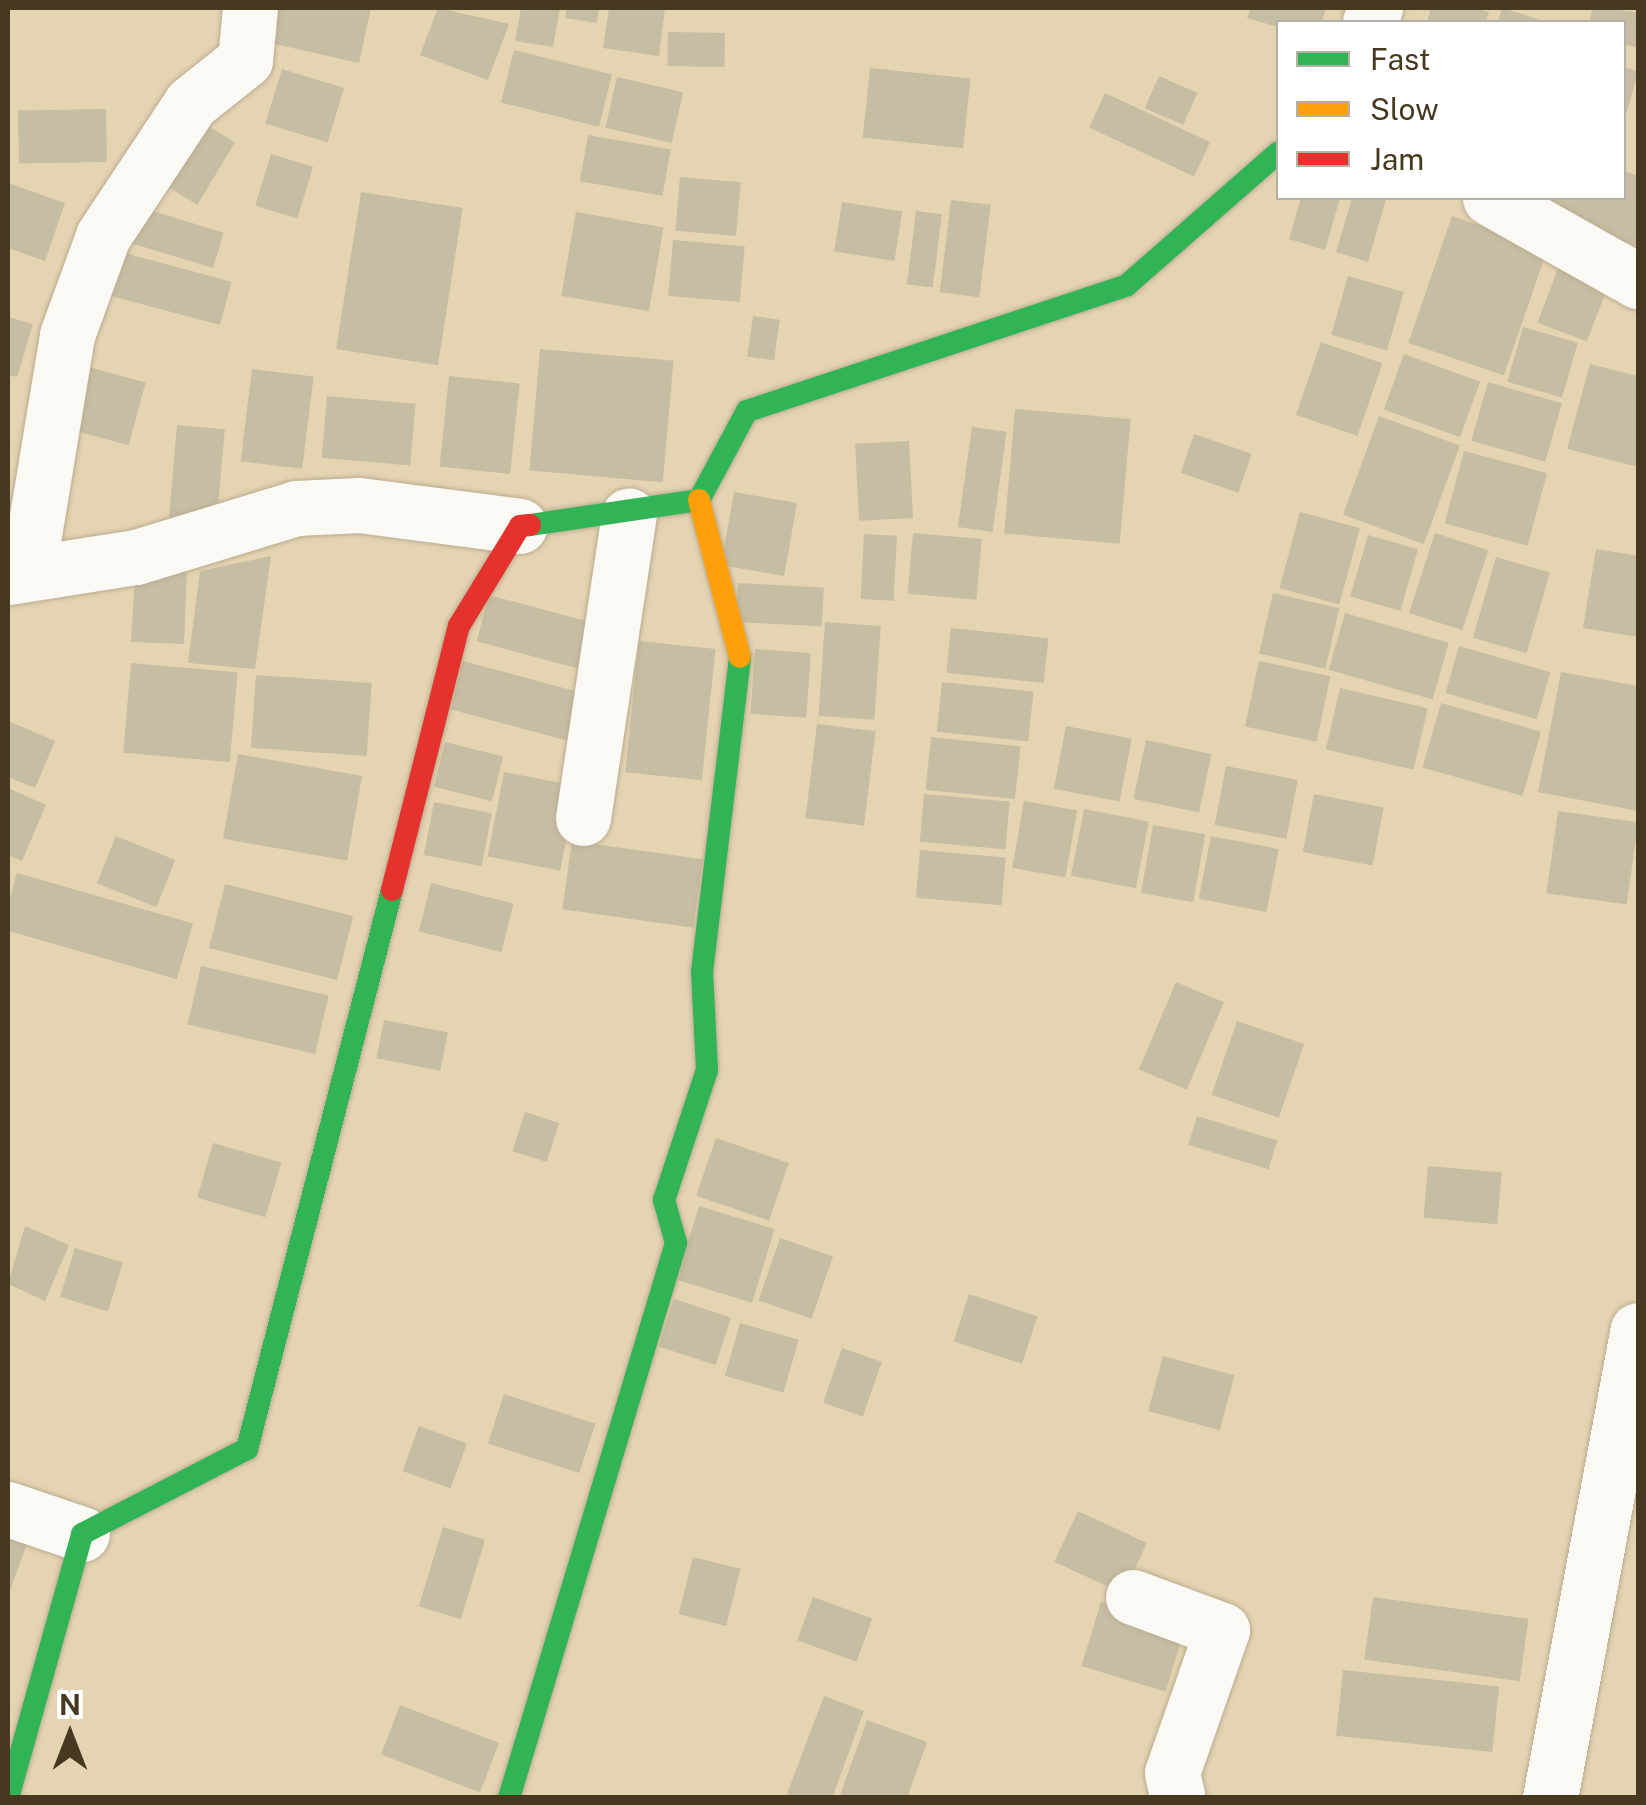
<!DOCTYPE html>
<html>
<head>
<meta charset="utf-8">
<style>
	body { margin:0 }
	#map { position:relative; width:1646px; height:1805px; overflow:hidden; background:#e5d4b2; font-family:"Public Sans",sans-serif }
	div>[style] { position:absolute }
	.building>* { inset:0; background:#c6bda2; transform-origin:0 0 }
	.roads { filter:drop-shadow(0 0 2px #baac92) drop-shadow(0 0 2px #baac92) }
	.street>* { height:55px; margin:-27.5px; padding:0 27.5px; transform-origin:27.5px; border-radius:27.5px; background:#fbf9f3 }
	.fast>* { height:22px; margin:-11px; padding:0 11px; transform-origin:11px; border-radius:11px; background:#30b455 }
	.slow>* { height:22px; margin:-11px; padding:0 11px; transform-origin:11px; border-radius:11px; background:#ff9f0a }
	.jam>* { height:22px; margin:-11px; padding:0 11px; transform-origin:11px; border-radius:11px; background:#e5322d }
	span { translate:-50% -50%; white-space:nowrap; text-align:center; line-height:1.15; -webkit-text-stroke:8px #fff; paint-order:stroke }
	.frame { position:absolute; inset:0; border:10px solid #46391f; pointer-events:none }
	.legend { position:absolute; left:1276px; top:20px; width:350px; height:180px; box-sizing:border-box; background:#fff; border:2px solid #b5b0a5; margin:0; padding:12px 18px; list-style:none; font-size:30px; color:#46391f }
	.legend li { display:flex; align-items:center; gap:20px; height:50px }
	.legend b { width:50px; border:2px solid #b5b0a5 }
	.north { position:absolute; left:20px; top:1685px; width:100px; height:100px; -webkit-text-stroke:8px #fff; paint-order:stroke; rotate:0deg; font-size:28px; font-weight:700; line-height:40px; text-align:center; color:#46391f }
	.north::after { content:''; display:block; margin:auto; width:35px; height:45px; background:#46391f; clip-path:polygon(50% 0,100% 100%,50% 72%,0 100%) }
</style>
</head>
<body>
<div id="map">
	<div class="building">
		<i style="clip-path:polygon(260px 8px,371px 8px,359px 63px,253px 39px)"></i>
		<i style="clip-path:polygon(438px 8px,509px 24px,488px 80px,420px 55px)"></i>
		<i style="clip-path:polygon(521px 8px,560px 8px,553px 47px,515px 41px)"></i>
		<i style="clip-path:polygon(567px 8px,599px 8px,597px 23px,565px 18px)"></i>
		<i style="clip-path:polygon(609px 8px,665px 8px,659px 56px,603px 48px)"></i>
		<i style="clip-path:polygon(1251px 8px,1326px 8px,1322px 22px,1278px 27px,1247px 18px)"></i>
		<i style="clip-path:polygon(1431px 8px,1472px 8px,1489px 12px,1486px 22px,1427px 22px)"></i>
		<i style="clip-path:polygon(1502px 8px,1548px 22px,1498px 22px)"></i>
		<i style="clip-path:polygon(1593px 8px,1638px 12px,1638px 48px,1624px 44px,1624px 22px,1589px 22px)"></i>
		<i style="left:668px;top:32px;width:57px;height:34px;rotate:1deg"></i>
		<i style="left:514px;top:50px;width:101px;height:54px;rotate:14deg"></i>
		<i style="left:1624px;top:67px;width:15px;height:85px;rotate:16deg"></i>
		<i style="left:870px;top:68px;width:101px;height:70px;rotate:6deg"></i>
		<i style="left:282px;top:69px;width:65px;height:57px;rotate:17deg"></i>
		<i style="left:1159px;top:76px;width:42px;height:35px;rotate:24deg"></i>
		<i style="left:617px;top:77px;width:68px;height:52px;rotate:13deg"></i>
		<i style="left:1105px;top:93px;width:116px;height:38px;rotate:25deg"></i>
		<i style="left:106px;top:109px;width:53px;height:88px;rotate:89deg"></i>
		<i style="left:193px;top:117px;width:49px;height:73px;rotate:31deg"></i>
		<i style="left:588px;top:135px;width:84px;height:47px;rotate:10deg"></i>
		<i style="left:271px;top:154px;width:44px;height:54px;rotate:17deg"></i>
		<i style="clip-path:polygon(1624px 171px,1638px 176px,1638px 246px,1543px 217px,1549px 198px,1624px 198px)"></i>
		<i style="left:680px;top:177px;width:61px;height:54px;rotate:5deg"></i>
		<i style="clip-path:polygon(8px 183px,65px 203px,45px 261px,8px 248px)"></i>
		<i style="left:361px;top:192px;width:103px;height:159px;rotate:9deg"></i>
		<i style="clip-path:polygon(1301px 198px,1340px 198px,1325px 250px,1289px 239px)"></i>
		<i style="clip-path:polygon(1352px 198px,1386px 199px,1368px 262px,1336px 252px)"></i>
		<i style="left:951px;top:200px;width:40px;height:93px;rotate:7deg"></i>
		<i style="left:842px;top:202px;width:61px;height:50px;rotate:9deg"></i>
		<i style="left:130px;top:204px;width:98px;height:37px;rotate:17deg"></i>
		<i style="left:916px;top:211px;width:26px;height:74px;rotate:7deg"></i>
		<i style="left:576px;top:212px;width:89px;height:85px;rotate:10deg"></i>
		<i style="left:1452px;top:216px;width:101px;height:134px;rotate:19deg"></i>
		<i style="left:673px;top:240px;width:72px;height:56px;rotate:5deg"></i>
		<i style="left:106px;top:248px;width:130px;height:45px;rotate:15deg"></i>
		<i style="left:1561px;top:261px;width:53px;height:66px;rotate:21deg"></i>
		<i style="left:1348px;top:276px;width:58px;height:61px;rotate:16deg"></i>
		<i style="left:753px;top:316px;width:27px;height:41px;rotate:8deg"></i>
		<i style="clip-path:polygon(8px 317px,33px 324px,17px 377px,8px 375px)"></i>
		<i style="left:1523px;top:327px;width:57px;height:57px;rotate:16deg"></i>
		<i style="left:1321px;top:342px;width:65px;height:77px;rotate:19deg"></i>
		<i style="left:540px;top:349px;width:134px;height:122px;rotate:5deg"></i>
		<i style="left:1404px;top:354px;width:81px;height:59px;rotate:20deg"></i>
		<i style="left:77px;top:364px;width:71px;height:65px;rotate:15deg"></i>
		<i style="clip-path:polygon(1590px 364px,1638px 376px,1638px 467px,1567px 449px)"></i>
		<i style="left:252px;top:369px;width:62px;height:93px;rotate:7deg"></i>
		<i style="left:449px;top:376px;width:71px;height:91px;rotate:6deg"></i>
		<i style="left:1488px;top:382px;width:77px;height:61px;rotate:16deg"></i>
		<i style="left:327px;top:396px;width:89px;height:62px;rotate:5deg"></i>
		<i style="left:1015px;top:409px;width:116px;height:125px;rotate:5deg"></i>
		<i style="left:1379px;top:416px;width:86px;height:105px;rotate:20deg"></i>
		<i style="left:177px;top:425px;width:48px;height:94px;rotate:5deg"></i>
		<i style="left:972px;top:427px;width:35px;height:101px;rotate:8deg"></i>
		<i style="left:1194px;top:434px;width:61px;height:41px;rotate:19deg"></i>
		<i style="left:909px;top:441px;width:77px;height:54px;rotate:87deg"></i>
		<i style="left:1464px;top:451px;width:86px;height:75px;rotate:15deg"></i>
		<i style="left:734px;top:492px;width:64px;height:74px;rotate:10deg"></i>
		<i style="left:1300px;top:512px;width:62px;height:79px;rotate:15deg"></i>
		<i style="left:913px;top:533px;width:69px;height:61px;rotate:5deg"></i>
		<i style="left:1435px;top:533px;width:56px;height:84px;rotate:18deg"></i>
		<i style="left:864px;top:534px;width:33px;height:65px;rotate:3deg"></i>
		<i style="left:1368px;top:535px;width:52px;height:64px;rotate:16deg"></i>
		<i style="clip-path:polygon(1596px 549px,1638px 556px,1638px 637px,1583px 628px)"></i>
		<i style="clip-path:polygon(271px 556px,255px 669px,188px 663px,200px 571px)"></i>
		<i style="left:1496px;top:557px;width:56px;height:84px;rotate:16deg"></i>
		<i style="clip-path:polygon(187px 566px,184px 644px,131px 642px,135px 574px)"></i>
		<i style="left:738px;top:583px;width:86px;height:39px;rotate:3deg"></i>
		<i style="left:1273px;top:593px;width:68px;height:62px;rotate:13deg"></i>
		<i style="left:489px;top:595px;width:119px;height:48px;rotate:15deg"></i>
		<i style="left:1345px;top:613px;width:108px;height:59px;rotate:16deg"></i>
		<i style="left:825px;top:622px;width:56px;height:94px;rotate:4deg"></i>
		<i style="left:951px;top:628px;width:98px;height:45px;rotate:6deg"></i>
		<i style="left:639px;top:641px;width:77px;height:132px;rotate:6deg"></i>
		<i style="left:1459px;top:646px;width:95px;height:49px;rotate:16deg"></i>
		<i style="left:755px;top:649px;width:56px;height:65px;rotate:4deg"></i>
		<i style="left:463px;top:661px;width:134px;height:50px;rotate:15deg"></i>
		<i style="left:1259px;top:661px;width:73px;height:67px;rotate:12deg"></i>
		<i style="left:131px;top:663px;width:107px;height:90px;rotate:5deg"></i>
		<i style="clip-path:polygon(1561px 672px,1638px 686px,1638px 811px,1538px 792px)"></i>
		<i style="left:256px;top:675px;width:116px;height:73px;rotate:4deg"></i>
		<i style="left:942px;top:682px;width:92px;height:50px;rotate:6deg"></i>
		<i style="left:1340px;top:688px;width:90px;height:63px;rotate:13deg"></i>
		<i style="left:1441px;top:703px;width:104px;height:67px;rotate:16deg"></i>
		<i style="clip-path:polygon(8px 721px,55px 741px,35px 788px,8px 777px)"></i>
		<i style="left:817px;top:724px;width:59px;height:95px;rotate:7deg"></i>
		<i style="left:1066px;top:726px;width:67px;height:64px;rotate:11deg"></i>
		<i style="left:931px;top:737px;width:90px;height:53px;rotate:6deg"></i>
		<i style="left:1146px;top:740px;width:67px;height:60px;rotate:12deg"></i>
		<i style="left:445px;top:742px;width:60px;height:46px;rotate:14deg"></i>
		<i style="left:238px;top:754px;width:126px;height:86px;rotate:10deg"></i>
		<i style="left:1226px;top:766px;width:73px;height:60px;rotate:11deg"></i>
		<i style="left:504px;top:772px;width:74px;height:86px;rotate:11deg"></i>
		<i style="clip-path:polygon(8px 788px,46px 805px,22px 861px,8px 855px)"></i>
		<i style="left:924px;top:794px;width:86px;height:48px;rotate:5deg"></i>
		<i style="left:1314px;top:794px;width:71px;height:59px;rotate:11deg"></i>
		<i style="left:1024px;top:801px;width:54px;height:68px;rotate:10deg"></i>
		<i style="left:434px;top:802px;width:59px;height:54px;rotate:11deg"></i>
		<i style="left:1084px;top:809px;width:66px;height:68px;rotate:11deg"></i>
		<i style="left:1558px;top:811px;width:81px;height:83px;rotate:8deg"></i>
		<i style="left:1153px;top:825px;width:53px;height:69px;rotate:10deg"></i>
		<i style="left:116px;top:836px;width:64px;height:51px;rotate:22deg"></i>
		<i style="left:1211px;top:836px;width:69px;height:64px;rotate:11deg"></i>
		<i style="left:572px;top:841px;width:132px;height:69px;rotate:8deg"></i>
		<i style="left:920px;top:850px;width:86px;height:48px;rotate:5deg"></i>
		<i style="left:17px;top:873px;width:183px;height:58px;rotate:16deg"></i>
		<i style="left:431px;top:883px;width:85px;height:50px;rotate:14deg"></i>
		<i style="left:225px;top:884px;width:132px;height:66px;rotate:14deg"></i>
		<i style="left:201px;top:966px;width:131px;height:60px;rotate:13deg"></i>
		<i style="left:1176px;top:982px;width:52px;height:95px;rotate:23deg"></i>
		<i style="left:384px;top:1020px;width:65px;height:39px;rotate:11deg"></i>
		<i style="left:1237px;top:1021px;width:71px;height:78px;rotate:19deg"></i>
		<i style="left:525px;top:1112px;width:36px;height:41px;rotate:18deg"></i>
		<i style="left:1197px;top:1116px;width:84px;height:30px;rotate:17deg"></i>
		<i style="left:716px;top:1138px;width:77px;height:61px;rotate:19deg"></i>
		<i style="left:213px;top:1143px;width:71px;height:57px;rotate:16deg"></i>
		<i style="left:1428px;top:1166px;width:74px;height:52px;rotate:5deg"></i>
		<i style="left:699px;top:1206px;width:79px;height:77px;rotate:17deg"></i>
		<i style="clip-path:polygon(25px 1226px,69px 1245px,45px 1301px,8px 1284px)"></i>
		<i style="left:780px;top:1238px;width:56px;height:66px;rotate:19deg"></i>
		<i style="left:75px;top:1248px;width:50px;height:51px;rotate:17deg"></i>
		<i style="left:969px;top:1294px;width:72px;height:50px;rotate:18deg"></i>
		<i style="left:674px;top:1299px;width:60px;height:50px;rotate:18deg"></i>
		<i style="left:740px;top:1323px;width:61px;height:55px;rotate:16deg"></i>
		<i style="left:842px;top:1348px;width:42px;height:58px;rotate:19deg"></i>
		<i style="left:1163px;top:1356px;width:74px;height:57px;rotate:15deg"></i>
		<i style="left:504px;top:1394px;width:96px;height:52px;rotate:18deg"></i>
		<i style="left:419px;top:1426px;width:51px;height:48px;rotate:20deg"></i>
		<i style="left:1078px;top:1511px;width:76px;height:56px;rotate:25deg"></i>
		<i style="clip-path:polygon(8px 1527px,30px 1535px,8px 1596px)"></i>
		<i style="left:443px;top:1527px;width:44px;height:83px;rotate:17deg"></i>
		<i style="left:693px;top:1557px;width:49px;height:59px;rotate:14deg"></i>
		<i style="left:813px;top:1597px;width:63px;height:46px;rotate:20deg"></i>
		<i style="left:1373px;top:1597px;width:157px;height:63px;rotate:8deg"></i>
		<i style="left:1101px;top:1602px;width:88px;height:67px;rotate:17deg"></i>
		<i style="left:1343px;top:1670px;width:157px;height:66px;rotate:6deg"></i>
		<i style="clip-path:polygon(824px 1696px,864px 1711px,832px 1798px,796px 1798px,787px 1794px)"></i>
		<i style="left:400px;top:1705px;width:106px;height:53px;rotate:21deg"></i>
		<i style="clip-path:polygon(867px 1720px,927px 1742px,907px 1798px,839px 1798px)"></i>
	</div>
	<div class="roads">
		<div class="street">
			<i style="left:1370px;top:22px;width:15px;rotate:-70deg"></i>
			<i style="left:1490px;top:198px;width:170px;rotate:29.3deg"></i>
			<i style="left:28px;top:571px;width:239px;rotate:-80.6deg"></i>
			<i style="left:67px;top:335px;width:105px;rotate:-70deg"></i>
			<i style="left:103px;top:236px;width:159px;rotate:-56.5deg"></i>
			<i style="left:191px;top:103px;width:69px;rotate:-38.5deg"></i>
			<i style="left:245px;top:60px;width:52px;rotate:-84.5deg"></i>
			<i style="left:8px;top:577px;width:130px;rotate:-8.9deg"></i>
			<i style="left:136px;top:557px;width:167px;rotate:-17deg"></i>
			<i style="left:296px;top:508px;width:63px;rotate:-2.7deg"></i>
			<i style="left:359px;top:505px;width:162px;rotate:7.4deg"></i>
			<i style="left:583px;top:818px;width:306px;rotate:-81.4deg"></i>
			<i style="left:8px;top:1509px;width:78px;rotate:18.7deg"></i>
			<i style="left:1133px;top:1597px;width:95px;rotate:20.3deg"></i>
			<i style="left:1222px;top:1630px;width:151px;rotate:109.3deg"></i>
			<i style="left:1172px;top:1773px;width:26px;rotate:77deg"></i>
			<i style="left:1550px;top:1798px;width:476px;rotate:-79.4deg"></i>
		</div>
		<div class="fast">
			<i style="left:530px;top:525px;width:171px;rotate:-8.4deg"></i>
			<i style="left:699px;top:500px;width:101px;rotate:-61.7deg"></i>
			<i style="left:747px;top:411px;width:400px;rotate:-18.3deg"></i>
			<i style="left:1127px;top:285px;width:201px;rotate:-41.2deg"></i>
			<i style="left:8px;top:1798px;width:274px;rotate:-74.3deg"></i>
			<i style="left:82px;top:1534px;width:186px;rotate:-27.3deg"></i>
			<i style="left:247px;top:1449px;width:577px;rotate:-75.46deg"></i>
			<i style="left:509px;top:1798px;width:580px;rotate:-73.25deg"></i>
			<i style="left:676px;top:1243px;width:45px;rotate:-105.6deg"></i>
			<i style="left:664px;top:1200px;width:137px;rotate:-71.7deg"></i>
			<i style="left:707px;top:1070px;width:98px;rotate:-92.9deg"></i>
			<i style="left:702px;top:972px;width:317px;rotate:-83.1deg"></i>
		</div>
		<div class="slow">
			<i style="left:699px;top:500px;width:162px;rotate:75.4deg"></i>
		</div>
		<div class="jam">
			<i style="left:392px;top:890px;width:272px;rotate:-75.8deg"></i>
			<i style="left:459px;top:626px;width:117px;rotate:-58.6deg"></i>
			<i style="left:520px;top:526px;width:10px;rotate:-6deg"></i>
		</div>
	</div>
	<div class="frame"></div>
	<ul class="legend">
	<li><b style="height:12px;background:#30b455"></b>Fast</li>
	<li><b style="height:12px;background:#ff9f0a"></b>Slow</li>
	<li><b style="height:12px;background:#e5322d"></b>Jam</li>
	</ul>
	<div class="north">N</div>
</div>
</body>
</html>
